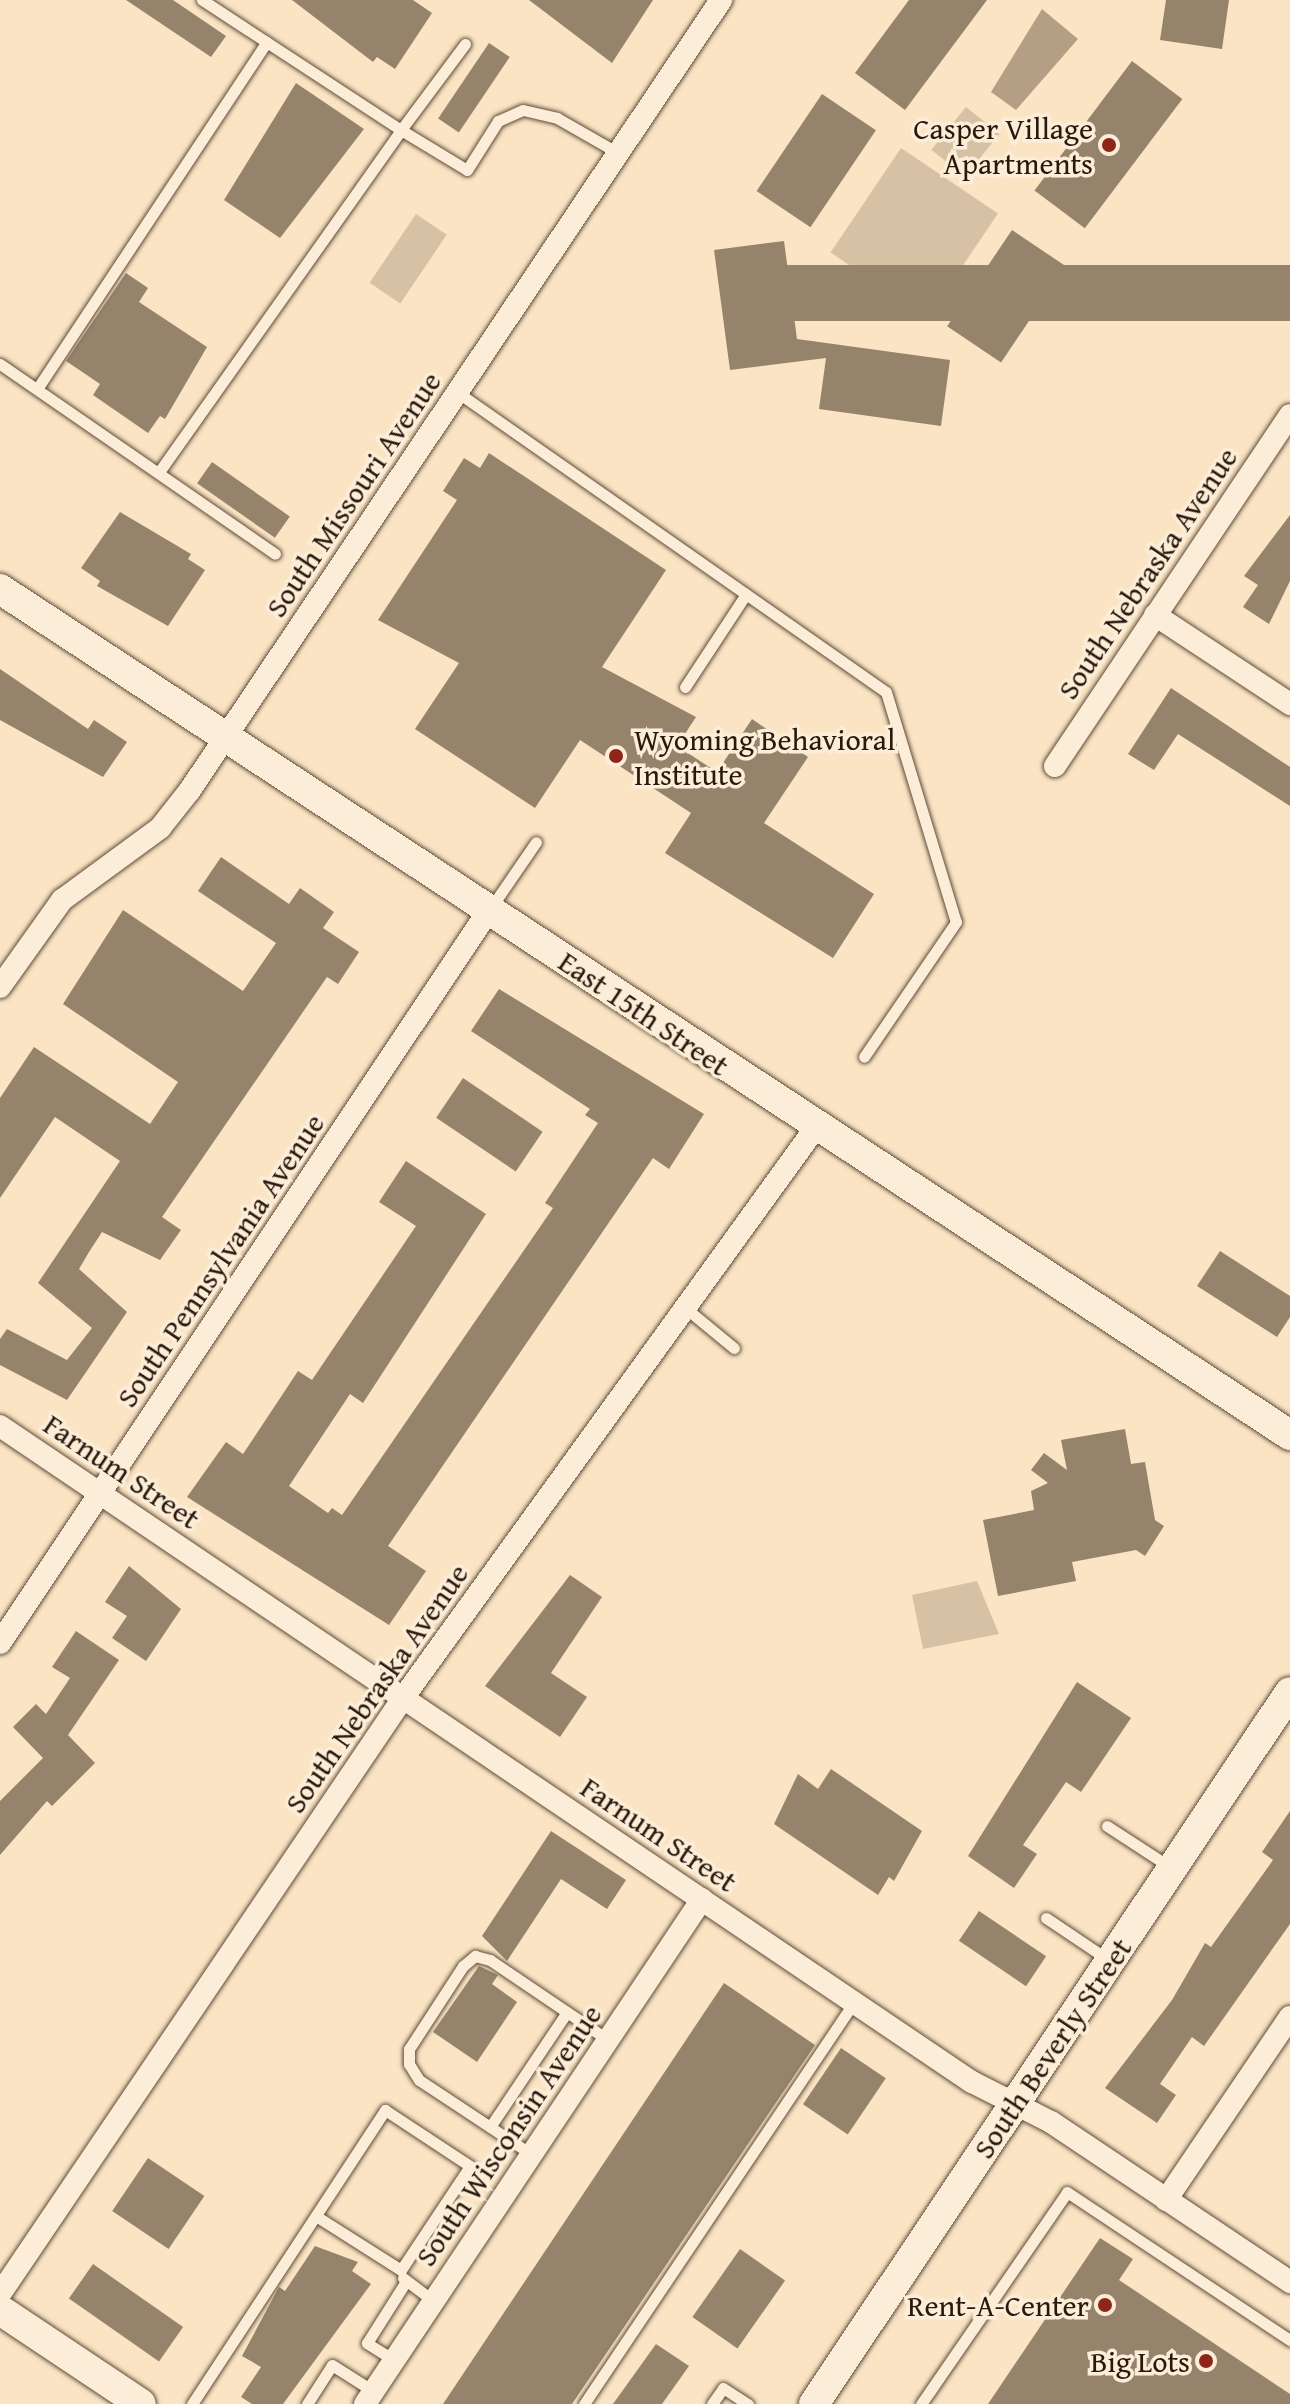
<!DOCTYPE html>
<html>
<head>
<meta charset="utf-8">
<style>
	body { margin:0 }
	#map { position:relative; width:1290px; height:2404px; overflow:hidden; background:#fbe4c3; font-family:"Gentium Book Plus",serif }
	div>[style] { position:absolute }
	.green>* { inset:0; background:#d7c1a4; transform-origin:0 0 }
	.water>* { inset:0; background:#b49f85 }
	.building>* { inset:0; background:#96836c; transform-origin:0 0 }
	.roads { filter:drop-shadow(0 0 2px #5e4c3a) drop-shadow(0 0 2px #5e4c3a) }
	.lane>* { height:11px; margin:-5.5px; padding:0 5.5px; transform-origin:5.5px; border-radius:5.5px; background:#fcedd8 }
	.street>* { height:22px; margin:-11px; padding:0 11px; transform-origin:11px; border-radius:11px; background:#fcedd8 }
	.secondary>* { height:30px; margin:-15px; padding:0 15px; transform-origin:15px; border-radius:15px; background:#fcedd8 }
	.dots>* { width:22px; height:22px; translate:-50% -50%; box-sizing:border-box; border:4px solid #fcedd8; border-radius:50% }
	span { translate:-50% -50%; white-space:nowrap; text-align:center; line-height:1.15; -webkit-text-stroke:7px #fcedd8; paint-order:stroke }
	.poi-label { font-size:30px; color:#29190d }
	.right { translate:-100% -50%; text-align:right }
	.left { translate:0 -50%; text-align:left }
	.street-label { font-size:30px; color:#29190d }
</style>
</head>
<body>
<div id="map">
	<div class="green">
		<i style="left:966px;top:107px;width:43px;height:55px;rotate:39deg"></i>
		<i style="left:901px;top:148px;width:117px;height:126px;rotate:34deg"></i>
		<i style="left:416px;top:214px;width:37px;height:83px;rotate:34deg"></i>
		<i style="clip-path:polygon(977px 1581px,999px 1634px,923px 1649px,912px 1595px)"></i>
	</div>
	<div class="water">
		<i style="clip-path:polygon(1042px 9px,1078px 39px,1016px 110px,991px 92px)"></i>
	</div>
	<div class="building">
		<i style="clip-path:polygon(126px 0,173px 0,226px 36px,211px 57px)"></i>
		<i style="clip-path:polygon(292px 0,413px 0,432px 13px,395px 69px,377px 57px,373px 62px)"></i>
		<i style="clip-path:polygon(529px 0,653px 0,612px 63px)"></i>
		<i style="clip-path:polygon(909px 0,987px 0,905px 110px,855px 73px)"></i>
		<i style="clip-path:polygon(1166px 0,1229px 0,1222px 49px,1160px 40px)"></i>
		<i style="left:489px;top:43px;width:25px;height:91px;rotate:34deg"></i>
		<i style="left:1132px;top:61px;width:63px;height:162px;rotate:37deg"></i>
		<i style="clip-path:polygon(296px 83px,364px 129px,280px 238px,224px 200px)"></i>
		<i style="left:822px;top:94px;width:65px;height:117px;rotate:34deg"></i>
		<i style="left:1012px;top:230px;width:65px;height:116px;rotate:34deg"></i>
		<i style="clip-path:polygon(784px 241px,797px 339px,950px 360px,941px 426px,819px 409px,826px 358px,730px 370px,714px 250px)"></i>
		<i style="left:1290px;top:265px;width:56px;height:514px;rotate:90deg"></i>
		<i style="clip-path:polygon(126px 273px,148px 288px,139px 302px,207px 347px,165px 419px,160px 416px,148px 433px,93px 395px,100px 384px,66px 361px)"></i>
		<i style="clip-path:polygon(489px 453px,666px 570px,602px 667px,696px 717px,677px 746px,717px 772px,752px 719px,808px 757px,764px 823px,874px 894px,833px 958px,665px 853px,691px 813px,580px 740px,535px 808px,415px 729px,459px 663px,378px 620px,457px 500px,443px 491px,464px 458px,480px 468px)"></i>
		<i style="left:212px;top:462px;width:95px;height:26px;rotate:35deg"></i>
		<i style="clip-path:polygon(120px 512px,191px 554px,188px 559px,205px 570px,168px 626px,97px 586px,100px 581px,81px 568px)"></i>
		<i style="clip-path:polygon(1290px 515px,1290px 581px,1269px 624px,1243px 607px,1258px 585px,1244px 576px)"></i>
		<i style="clip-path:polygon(0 669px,88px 729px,94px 720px,127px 742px,103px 777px,0 720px)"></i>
		<i style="clip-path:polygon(1171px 688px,1290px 767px,1290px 806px,1178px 734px,1154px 770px,1128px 754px)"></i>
		<i style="clip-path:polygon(221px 857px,289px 904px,300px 888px,334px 912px,323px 928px,359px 952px,338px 984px,327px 977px,162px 1217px,181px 1230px,160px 1260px,102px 1232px,89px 1252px,79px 1269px,127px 1312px,67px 1400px,0 1365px,0 1339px,7px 1329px,67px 1360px,92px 1328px,38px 1283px,120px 1161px,55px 1117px,0 1198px,0 1098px,34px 1047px,150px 1124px,178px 1082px,63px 1004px,123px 910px,243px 991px,276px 943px,198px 891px)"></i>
		<i style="clip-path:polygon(499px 989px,704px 1114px,669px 1169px,653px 1158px,388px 1546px,426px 1571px,389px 1625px,187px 1497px,226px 1442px,243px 1454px,298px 1371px,312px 1380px,416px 1226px,379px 1202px,406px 1161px,486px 1214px,363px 1403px,350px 1394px,289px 1486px,328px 1513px,332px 1508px,342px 1515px,553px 1208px,545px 1203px,598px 1123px,585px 1115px,590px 1109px,471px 1031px)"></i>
		<i style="left:463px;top:1078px;width:96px;height:48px;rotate:34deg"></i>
		<i style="clip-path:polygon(1220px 1251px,1290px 1296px,1290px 1317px,1277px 1337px,1197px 1286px)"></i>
		<i style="clip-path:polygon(1125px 1429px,1131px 1464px,1145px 1462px,1155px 1520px,1164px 1526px,1145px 1556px,1136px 1550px,1072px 1562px,1076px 1581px,998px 1596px,983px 1520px,1034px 1510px,1031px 1491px,1048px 1483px,1031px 1470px,1044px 1453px,1067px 1470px,1061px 1440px)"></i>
		<i style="clip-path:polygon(129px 1566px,181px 1609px,146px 1661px,112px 1638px,127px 1616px,105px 1602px)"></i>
		<i style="clip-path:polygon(570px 1575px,602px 1597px,551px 1673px,587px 1697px,560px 1737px,485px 1686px)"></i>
		<i style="clip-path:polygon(76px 1631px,119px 1660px,68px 1735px,95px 1763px,52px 1806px,47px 1801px,0 1855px,0 1801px,43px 1758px,13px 1727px,36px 1704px,46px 1714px,70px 1678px,52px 1667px)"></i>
		<i style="clip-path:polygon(1077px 1682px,1131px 1718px,1081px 1792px,1066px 1782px,1023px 1845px,1037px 1854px,1014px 1888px,968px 1856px)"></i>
		<i style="clip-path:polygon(831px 1769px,922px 1831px,894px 1881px,889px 1877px,878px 1895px,774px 1824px,798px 1774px,818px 1789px)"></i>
		<i style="clip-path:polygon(1290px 1811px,1290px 1924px,1204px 2046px,1192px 2037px,1160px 2084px,1176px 2095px,1157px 2123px,1105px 2088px,1172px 2000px,1205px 1943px,1211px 1947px,1273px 1860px,1262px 1852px)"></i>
		<i style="clip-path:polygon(551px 1831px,626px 1880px,607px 1909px,561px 1879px,507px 1961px,482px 1936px)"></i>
		<i style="left:979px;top:1911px;width:81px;height:36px;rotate:34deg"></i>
		<i style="clip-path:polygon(479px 1966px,498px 1975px,492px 1984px,517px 2002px,477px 2062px,433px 2032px)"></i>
		<i style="clip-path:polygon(724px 1983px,815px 2045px,572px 2404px,443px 2404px)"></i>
		<i style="left:841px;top:2048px;width:54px;height:68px;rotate:34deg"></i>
		<i style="left:148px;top:2158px;width:68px;height:64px;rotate:34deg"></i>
		<i style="clip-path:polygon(1100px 2238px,1133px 2259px,1119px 2280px,1290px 2394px,1290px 2404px,988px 2404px)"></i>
		<i style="clip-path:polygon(315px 2246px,358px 2262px,352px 2271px,371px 2284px,283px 2404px,252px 2404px,241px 2397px,261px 2367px,242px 2356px,279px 2287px,285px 2291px)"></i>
		<i style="left:740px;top:2249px;width:55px;height:83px;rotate:35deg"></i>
		<i style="left:93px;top:2264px;width:110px;height:42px;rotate:35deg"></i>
		<i style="clip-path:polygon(656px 2344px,689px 2366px,662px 2404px,613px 2404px)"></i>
	</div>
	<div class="roads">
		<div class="lane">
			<i style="left:465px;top:44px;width:107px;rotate:126.7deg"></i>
			<i style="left:401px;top:130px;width:77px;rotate:31.2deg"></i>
			<i style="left:467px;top:170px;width:58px;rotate:-57.7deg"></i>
			<i style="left:498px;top:121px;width:27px;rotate:-24deg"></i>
			<i style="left:523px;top:110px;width:35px;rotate:13deg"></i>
			<i style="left:557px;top:118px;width:70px;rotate:29.8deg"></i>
			<i style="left:0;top:364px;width:334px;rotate:34.6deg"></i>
			<i style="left:37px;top:389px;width:416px;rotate:-56.5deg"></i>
			<i style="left:457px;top:392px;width:523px;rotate:34.97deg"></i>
			<i style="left:886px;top:692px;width:240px;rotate:73.1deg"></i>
			<i style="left:956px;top:922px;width:163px;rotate:124.3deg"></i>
			<i style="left:159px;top:472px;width:419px;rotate:-54.7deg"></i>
			<i style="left:401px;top:130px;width:238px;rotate:-146.8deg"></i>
			<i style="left:685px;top:687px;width:111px;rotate:-56.7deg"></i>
			<i style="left:490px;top:909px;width:81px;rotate:-55.5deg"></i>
			<i style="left:683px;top:1306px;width:66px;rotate:39.5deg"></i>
			<i style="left:1107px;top:1826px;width:75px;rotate:33.1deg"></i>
			<i style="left:1046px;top:1918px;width:73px;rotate:33.9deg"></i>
			<i style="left:490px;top:2127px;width:138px;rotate:-56.2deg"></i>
			<i style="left:531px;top:2154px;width:134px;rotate:-146.5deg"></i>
			<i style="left:419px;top:2080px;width:19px;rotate:-122deg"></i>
			<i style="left:409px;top:2064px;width:15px;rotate:-90deg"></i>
			<i style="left:409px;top:2049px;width:99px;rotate:-57deg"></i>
			<i style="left:463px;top:1966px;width:16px;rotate:-40deg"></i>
			<i style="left:475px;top:1956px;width:16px;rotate:15deg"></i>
			<i style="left:490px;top:1960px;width:143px;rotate:34.1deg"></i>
			<i style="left:403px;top:2278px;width:38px;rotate:37deg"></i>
			<i style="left:394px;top:2360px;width:32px;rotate:-148deg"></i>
			<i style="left:367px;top:2343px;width:71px;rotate:-57.7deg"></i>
			<i style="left:192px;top:2404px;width:352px;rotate:-56.7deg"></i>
			<i style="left:385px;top:2110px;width:102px;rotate:33.4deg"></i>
			<i style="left:470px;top:2166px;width:125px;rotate:123.6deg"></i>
			<i style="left:401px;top:2270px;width:101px;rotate:-147.6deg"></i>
			<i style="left:307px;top:2404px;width:46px;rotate:-57.3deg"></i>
			<i style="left:332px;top:2365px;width:49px;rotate:32.4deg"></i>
			<i style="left:584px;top:2404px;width:484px;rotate:-56.1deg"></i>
			<i style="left:712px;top:2404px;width:19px;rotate:-55deg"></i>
			<i style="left:723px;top:2388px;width:30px;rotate:33deg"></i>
			<i style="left:921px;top:2404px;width:257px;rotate:-55.4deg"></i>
			<i style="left:1067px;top:2192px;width:268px;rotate:33.6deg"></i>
		</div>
		<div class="street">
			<i style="left:1155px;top:615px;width:162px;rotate:33.4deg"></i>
			<i style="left:1055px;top:766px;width:422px;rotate:-56.2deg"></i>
			<i style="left:0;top:987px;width:107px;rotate:-54.5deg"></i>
			<i style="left:62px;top:900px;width:122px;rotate:-36.3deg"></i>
			<i style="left:160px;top:828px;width:48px;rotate:-51.7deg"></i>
			<i style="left:190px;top:790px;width:952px;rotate:-56.09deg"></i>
			<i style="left:0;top:1426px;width:1173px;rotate:34.02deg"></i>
			<i style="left:972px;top:2082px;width:89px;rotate:26.9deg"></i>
			<i style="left:1051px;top:2122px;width:288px;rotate:33.8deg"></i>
			<i style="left:0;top:1643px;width:881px;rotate:-56.29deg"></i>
			<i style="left:1166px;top:2200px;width:221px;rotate:-55.9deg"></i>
			<i style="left:0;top:2294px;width:719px;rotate:-55.93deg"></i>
			<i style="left:403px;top:1698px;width:705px;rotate:-54.12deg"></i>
			<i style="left:365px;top:2404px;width:607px;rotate:-56.28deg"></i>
		</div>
		<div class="secondary">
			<i style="left:0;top:589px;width:1543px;rotate:33.26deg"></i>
			<i style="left:0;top:2310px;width:169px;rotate:33.7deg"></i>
			<i style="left:814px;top:2404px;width:856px;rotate:-56.24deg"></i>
		</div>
	</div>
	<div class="dots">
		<i style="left:1109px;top:145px;background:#8f2418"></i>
		<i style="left:616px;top:756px;background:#8f2418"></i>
		<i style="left:1105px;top:2305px;background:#8f2418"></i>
		<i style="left:1206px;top:2361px;background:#8f2418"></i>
	</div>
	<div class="poi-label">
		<span class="right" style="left:1093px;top:145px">Casper Village<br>Apartments</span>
		<span class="left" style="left:634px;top:756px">Wyoming Behavioral<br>Institute</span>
		<span class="right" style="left:1089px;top:2305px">Rent-A-Center</span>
		<span class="right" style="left:1190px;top:2361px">Big Lots</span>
	</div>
	<div class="street-label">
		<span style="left:353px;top:494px;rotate:-56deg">South Missouri Avenue</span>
		<span style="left:1147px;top:573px;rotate:-56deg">South Nebraska Avenue</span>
		<span style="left:644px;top:1013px;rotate:34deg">East 15th Street</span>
		<span style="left:220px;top:1260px;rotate:-56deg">South Pennsylvania Avenue</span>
		<span style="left:122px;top:1471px;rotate:34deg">Farnum Street</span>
		<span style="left:376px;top:1688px;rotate:-55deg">South Nebraska Avenue</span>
		<span style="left:659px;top:1834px;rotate:34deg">Farnum Street</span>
		<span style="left:1052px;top:2048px;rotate:-56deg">South Beverly Street</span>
		<span style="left:508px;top:2135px;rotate:-56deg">South Wisconsin Avenue</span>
	</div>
</div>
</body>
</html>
